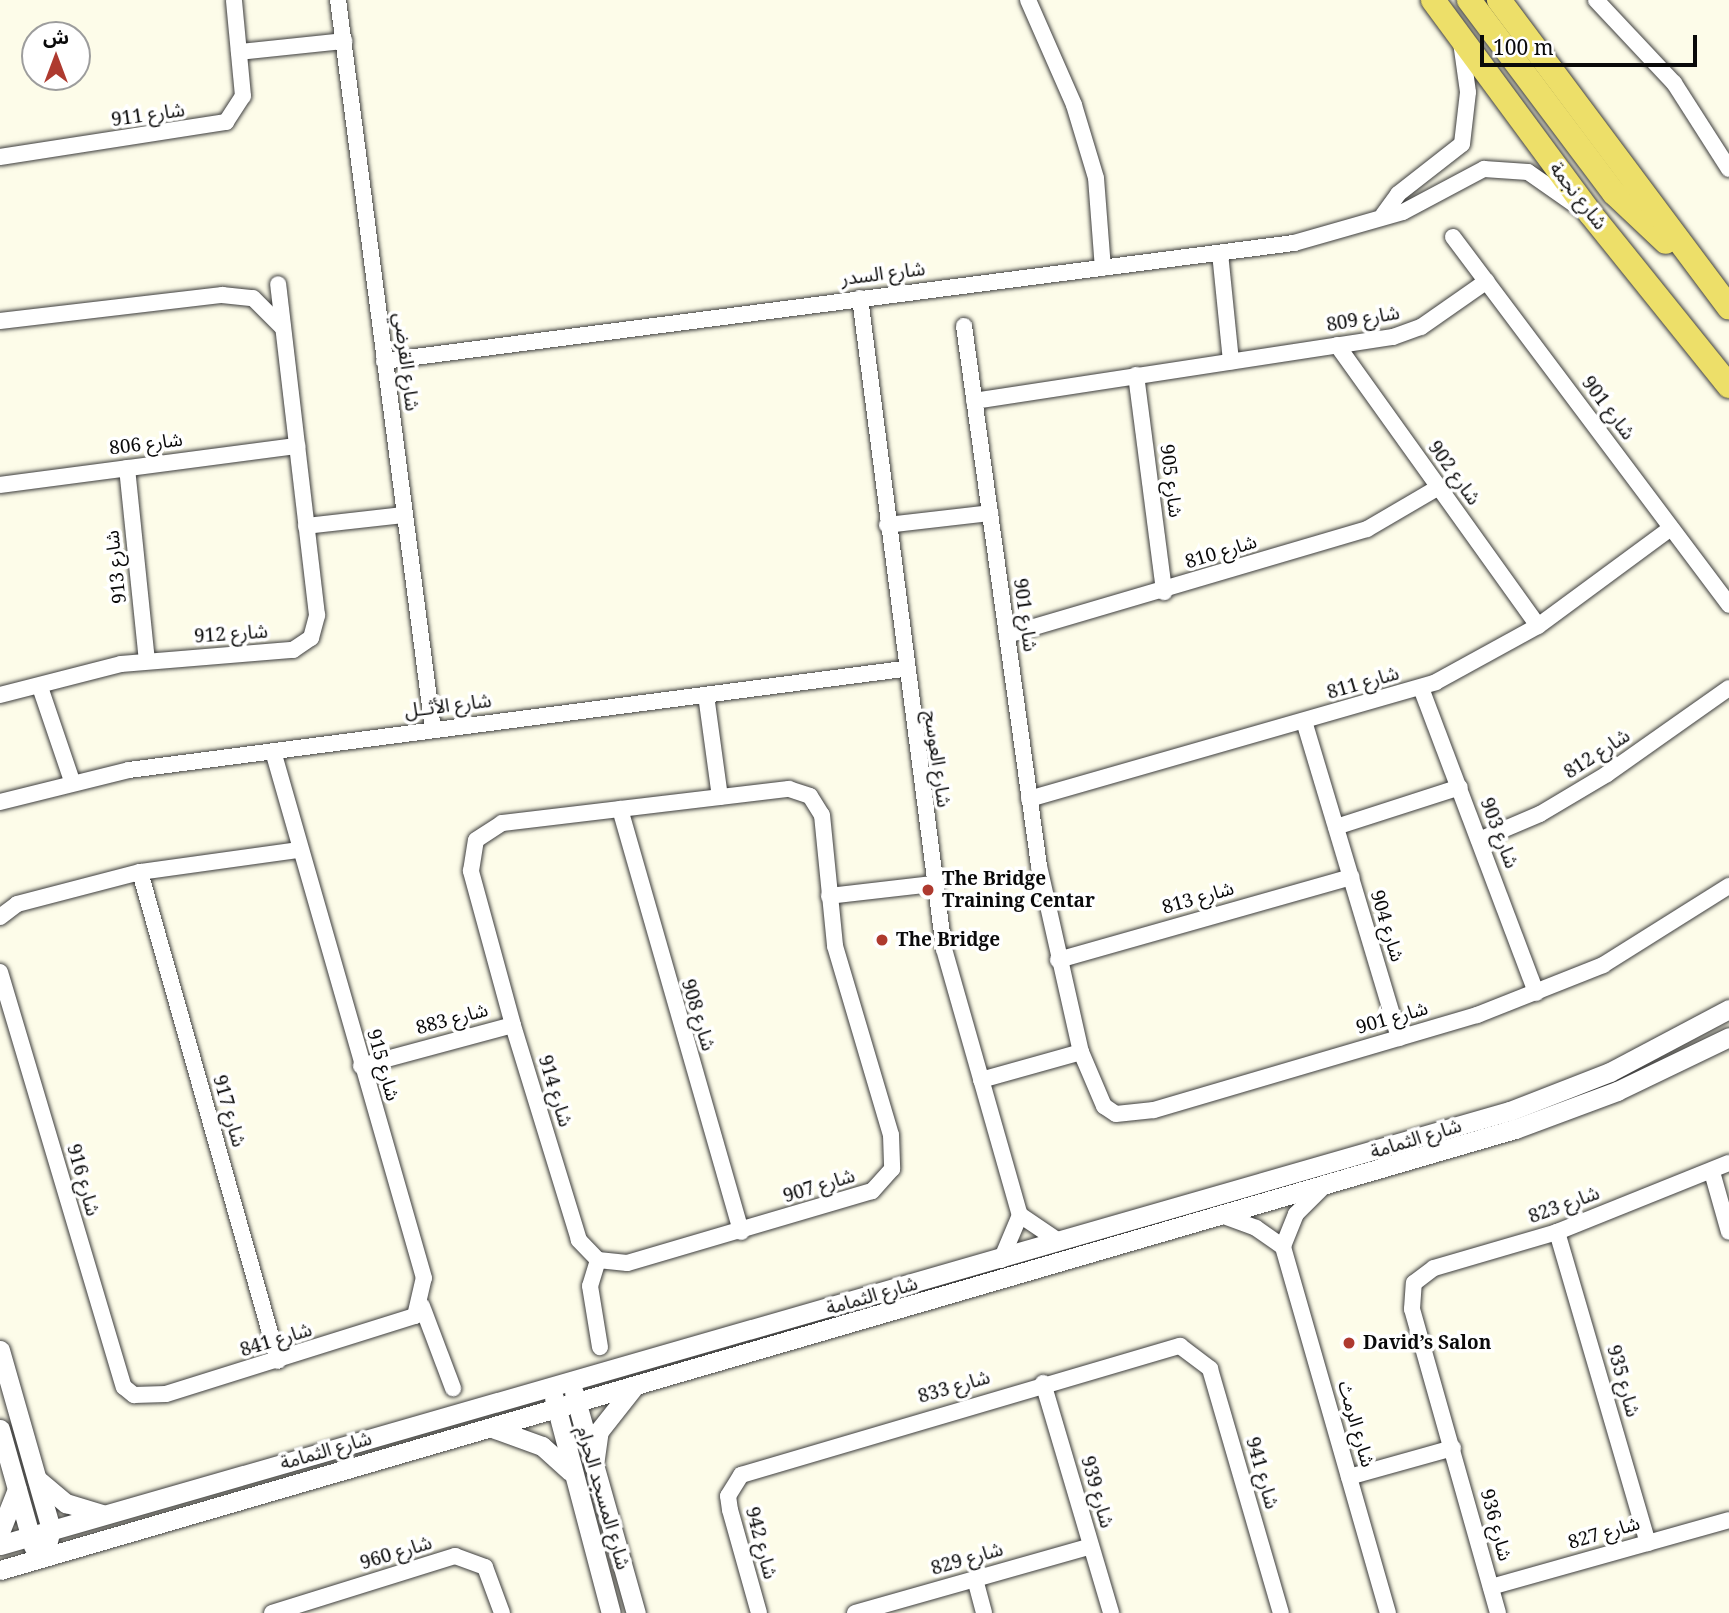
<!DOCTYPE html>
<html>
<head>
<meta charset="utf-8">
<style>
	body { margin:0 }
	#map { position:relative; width:1729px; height:1613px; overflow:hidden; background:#fdfce9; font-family:"Noto Serif","Noto Sans Arabic",serif }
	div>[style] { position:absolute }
	.roads { filter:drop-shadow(0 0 2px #3d3d3d) drop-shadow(0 0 2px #3d3d3d) }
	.minor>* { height:16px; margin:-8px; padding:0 8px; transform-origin:8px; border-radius:8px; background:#fff }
	.tertiary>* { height:19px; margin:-9.5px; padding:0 9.5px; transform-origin:9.5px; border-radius:9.5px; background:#fff }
	.primary>* { height:24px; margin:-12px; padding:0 12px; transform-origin:12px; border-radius:12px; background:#eddf69 }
	.dots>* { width:19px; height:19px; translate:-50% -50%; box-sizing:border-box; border:4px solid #fff; border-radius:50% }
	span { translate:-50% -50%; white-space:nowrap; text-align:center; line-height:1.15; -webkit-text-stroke:7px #fff; paint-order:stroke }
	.street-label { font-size:19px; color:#0a0a0a }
	.poi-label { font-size:19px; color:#0a0a0a; font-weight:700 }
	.left { translate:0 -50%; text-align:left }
	.north { position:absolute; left:21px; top:21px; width:70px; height:70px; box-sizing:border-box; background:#fff; border:2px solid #9d9d9d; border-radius:50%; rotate:0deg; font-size:19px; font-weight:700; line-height:28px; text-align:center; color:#0a0a0a }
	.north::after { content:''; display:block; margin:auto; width:24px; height:32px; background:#ae3a2f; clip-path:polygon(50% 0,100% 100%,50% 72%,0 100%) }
	.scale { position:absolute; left:1480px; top:35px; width:217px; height:32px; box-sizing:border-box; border:4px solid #0a0a0a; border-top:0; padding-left:9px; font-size:21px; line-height:24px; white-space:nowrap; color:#0a0a0a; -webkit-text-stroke:5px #fff; paint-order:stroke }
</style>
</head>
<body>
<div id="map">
	<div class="roads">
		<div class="minor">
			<i style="left:338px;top:0;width:735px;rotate:82.58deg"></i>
			<i style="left:1028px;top:0;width:115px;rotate:66.3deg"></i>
			<i style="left:1074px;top:105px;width:76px;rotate:73.2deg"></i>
			<i style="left:1096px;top:178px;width:90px;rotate:85.6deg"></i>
			<i style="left:1596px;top:0;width:114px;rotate:46.8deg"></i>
			<i style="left:1674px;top:83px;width:102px;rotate:57.4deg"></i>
			<i style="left:239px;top:52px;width:106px;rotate:-6deg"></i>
			<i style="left:0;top:157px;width:229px;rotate:-8.8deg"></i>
			<i style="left:226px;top:122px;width:31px;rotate:-57deg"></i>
			<i style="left:243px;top:96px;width:96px;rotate:-95.4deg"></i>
			<i style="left:1383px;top:215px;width:26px;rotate:-54deg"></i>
			<i style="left:1398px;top:194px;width:81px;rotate:-38deg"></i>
			<i style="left:1462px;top:144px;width:52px;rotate:-83.4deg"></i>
			<i style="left:1468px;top:92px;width:50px;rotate:-98deg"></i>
			<i style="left:1453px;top:237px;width:460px;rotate:53.1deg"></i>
			<i style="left:1220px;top:253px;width:109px;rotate:84.2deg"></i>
			<i style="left:860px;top:298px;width:656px;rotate:82.65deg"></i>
			<i style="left:944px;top:949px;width:277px;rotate:74.1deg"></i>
			<i style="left:1020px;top:1215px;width:48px;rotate:34deg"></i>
			<i style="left:0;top:321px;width:224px;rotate:-6.7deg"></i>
			<i style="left:222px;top:295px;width:31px;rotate:6deg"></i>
			<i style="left:253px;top:298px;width:40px;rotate:45deg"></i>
			<i style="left:964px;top:326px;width:545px;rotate:82.09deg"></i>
			<i style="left:1039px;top:866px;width:191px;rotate:77.3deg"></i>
			<i style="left:1081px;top:1052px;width:59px;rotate:66.9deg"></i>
			<i style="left:1104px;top:1106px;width:14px;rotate:34deg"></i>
			<i style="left:1116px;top:1114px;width:38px;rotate:-6deg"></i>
			<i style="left:1154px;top:1110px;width:337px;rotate:-16.4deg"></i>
			<i style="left:1477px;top:1015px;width:136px;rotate:-21.6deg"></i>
			<i style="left:1603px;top:965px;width:149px;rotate:-32.1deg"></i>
			<i style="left:1337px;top:345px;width:345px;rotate:54.4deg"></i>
			<i style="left:384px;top:361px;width:918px;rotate:-7.39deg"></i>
			<i style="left:1294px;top:243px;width:113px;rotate:-15.9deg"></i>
			<i style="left:1403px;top:212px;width:92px;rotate:-28deg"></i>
			<i style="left:1484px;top:169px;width:44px;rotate:3.9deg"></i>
			<i style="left:1528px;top:172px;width:68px;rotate:34.9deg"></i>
			<i style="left:1136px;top:375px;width:219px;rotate:82.6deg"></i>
			<i style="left:974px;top:401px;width:424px;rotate:-8.7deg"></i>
			<i style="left:1393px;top:337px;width:30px;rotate:-20deg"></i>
			<i style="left:1421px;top:327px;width:80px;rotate:-34.9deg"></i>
			<i style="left:127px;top:468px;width:194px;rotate:84.1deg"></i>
			<i style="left:0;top:485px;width:300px;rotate:-7.5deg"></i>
			<i style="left:887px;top:525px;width:104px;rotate:-6.6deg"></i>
			<i style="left:306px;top:526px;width:99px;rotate:-6.4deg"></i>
			<i style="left:1007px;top:635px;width:375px;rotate:-16.4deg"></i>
			<i style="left:1367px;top:529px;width:83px;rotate:-30.3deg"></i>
			<i style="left:40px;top:687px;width:99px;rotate:71.2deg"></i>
			<i style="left:1421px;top:688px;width:326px;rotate:69.3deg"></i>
			<i style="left:0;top:695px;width:125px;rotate:-14.4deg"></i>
			<i style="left:121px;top:664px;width:173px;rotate:-4.7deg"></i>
			<i style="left:293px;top:650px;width:22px;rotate:-34deg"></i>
			<i style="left:311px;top:638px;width:24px;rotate:-75deg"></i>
			<i style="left:317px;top:615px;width:333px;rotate:-96.7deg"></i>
			<i style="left:706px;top:695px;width:103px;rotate:82.2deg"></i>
			<i style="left:1304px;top:721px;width:331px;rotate:73.3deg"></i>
			<i style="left:789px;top:789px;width:22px;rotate:18deg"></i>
			<i style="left:810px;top:796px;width:22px;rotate:58deg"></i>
			<i style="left:822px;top:815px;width:132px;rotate:84.3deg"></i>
			<i style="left:835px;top:946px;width:197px;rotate:73.5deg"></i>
			<i style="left:891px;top:1135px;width:34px;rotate:88deg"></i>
			<i style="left:892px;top:1169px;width:30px;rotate:132deg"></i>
			<i style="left:872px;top:1191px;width:255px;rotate:163.6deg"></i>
			<i style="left:627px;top:1263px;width:29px;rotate:-174deg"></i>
			<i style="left:598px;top:1260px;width:28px;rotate:-134deg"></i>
			<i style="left:579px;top:1240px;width:225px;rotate:-107.1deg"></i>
			<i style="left:513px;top:1025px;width:160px;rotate:-105.3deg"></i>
			<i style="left:471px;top:871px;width:31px;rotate:-81deg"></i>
			<i style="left:476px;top:840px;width:31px;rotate:-33deg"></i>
			<i style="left:502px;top:823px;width:289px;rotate:-6.8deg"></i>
			<i style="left:1029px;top:799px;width:423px;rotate:-16deg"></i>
			<i style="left:1436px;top:682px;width:116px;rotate:-28.8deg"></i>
			<i style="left:1538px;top:626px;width:165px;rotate:-36.4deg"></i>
			<i style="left:0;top:802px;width:133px;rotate:-13.9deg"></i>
			<i style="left:129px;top:770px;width:782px;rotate:-7.43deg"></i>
			<i style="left:620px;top:809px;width:440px;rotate:74deg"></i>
			<i style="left:1336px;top:827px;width:130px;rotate:-17.9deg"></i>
			<i style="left:1479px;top:840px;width:66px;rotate:-23.1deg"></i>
			<i style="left:1540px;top:814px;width:78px;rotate:-30.8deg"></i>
			<i style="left:1607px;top:774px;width:149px;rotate:-35.2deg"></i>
			<i style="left:140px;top:872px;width:508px;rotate:74.24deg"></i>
			<i style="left:829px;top:896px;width:105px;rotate:-6.6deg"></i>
			<i style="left:0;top:917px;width:21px;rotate:-37deg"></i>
			<i style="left:17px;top:904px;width:127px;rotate:-14.6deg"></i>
			<i style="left:140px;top:872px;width:160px;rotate:-7.9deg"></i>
			<i style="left:1058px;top:960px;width:305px;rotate:-15.8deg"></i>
			<i style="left:0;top:972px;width:433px;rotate:73.4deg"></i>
			<i style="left:124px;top:1387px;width:13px;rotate:39deg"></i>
			<i style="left:134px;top:1395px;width:32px;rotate:-2deg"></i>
			<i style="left:166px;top:1394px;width:261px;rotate:-17.4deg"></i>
			<i style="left:415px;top:1316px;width:39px;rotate:-77deg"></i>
			<i style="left:424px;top:1278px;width:548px;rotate:-105.99deg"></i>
			<i style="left:361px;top:1066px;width:157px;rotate:-15.1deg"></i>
			<i style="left:981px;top:1080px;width:104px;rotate:-15.6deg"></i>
			<i style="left:1712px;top:1172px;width:62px;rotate:74.2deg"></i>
			<i style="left:1322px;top:1188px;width:37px;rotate:135deg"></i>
			<i style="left:1296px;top:1214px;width:35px;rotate:112deg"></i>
			<i style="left:1283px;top:1247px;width:381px;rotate:74deg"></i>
			<i style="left:1221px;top:1215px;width:37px;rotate:20deg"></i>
			<i style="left:1256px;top:1228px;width:33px;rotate:35deg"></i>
			<i style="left:1557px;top:1232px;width:324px;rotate:73.7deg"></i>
			<i style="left:598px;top:1260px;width:27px;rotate:107deg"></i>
			<i style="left:590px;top:1286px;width:62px;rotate:80.7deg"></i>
			<i style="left:1001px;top:1260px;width:49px;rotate:-67.1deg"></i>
			<i style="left:422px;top:1306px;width:88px;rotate:69.3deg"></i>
			<i style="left:1043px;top:1383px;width:240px;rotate:73.5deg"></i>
			<i style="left:1349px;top:1477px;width:108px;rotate:-15.6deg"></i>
			<i style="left:975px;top:1579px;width:35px;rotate:75deg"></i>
			<i style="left:1491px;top:1587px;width:247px;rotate:-15.7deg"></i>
			<i style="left:272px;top:1613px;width:192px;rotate:-17.3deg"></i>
			<i style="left:455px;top:1556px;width:32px;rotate:20deg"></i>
			<i style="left:485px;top:1567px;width:49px;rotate:69.7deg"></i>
			<i style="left:759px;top:1613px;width:107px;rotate:-105.7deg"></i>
			<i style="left:730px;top:1510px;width:14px;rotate:-98deg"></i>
			<i style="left:728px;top:1496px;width:25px;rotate:-58deg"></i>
			<i style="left:741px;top:1475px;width:458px;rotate:-16.4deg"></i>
			<i style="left:1180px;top:1346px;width:38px;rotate:37deg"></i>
			<i style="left:1210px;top:1369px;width:254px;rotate:73.8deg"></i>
			<i style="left:855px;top:1613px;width:245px;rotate:-15.8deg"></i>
			<i style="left:1498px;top:1613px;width:316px;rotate:-105.8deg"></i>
			<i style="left:1412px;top:1309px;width:26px;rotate:-86deg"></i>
			<i style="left:1414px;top:1283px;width:25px;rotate:-37deg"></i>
			<i style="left:1434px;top:1268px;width:128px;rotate:-16.3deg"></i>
			<i style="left:1557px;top:1232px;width:185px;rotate:-21.9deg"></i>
		</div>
		<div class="tertiary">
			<i style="left:0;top:1350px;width:186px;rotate:74.1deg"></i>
			<i style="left:51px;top:1529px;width:12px;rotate:104deg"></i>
			<i style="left:574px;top:1393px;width:229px;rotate:74.3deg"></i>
			<i style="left:554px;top:1398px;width:222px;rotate:75.2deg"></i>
			<i style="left:0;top:1429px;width:122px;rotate:74.2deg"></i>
			<i style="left:495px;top:1429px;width:50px;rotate:19.9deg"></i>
			<i style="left:542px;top:1446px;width:38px;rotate:42deg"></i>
			<i style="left:595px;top:1458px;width:27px;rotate:-82deg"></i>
			<i style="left:599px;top:1431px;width:55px;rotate:-51.7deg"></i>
			<i style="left:37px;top:1479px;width:38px;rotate:40deg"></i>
			<i style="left:66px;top:1503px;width:37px;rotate:17deg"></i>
			<i style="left:0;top:1532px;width:46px;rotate:-68.4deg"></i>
			<i style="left:0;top:1545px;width:1571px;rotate:-16.04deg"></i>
			<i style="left:1510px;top:1111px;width:107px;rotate:-21.3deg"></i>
			<i style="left:1610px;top:1072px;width:135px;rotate:-27.9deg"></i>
			<i style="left:0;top:1570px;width:1578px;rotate:-16.23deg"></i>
			<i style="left:1515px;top:1129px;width:109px;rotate:-20.4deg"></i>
			<i style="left:1617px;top:1091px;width:124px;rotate:-25.7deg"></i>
		</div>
		<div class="primary">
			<i style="left:1433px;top:0;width:265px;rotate:53.6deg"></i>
			<i style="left:1590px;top:213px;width:222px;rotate:51.2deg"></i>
			<i style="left:1469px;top:0;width:241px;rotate:53.1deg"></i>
			<i style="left:1614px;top:193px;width:71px;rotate:43.3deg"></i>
			<i style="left:1499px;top:0;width:384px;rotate:53.2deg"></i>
		</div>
	</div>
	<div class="dots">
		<i style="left:928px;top:890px;background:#ae3a2f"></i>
		<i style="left:882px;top:940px;background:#ae3a2f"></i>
		<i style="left:1349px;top:1343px;background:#ae3a2f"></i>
	</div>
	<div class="street-label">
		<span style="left:148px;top:115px;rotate:-8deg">شارع 911</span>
		<span style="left:1578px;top:196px;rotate:52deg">شارع نجمة</span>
		<span style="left:883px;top:274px;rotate:-7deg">شارع السدر</span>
		<span style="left:1363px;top:319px;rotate:-10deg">شارع 809</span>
		<span style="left:406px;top:362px;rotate:83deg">شارع القرضي</span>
		<span style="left:1608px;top:408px;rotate:53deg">شارع 901</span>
		<span style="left:146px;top:444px;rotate:-7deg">شارع 806</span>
		<span style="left:1454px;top:473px;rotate:54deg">شارع 902</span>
		<span style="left:1171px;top:481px;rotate:83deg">شارع 905</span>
		<span style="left:1221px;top:552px;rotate:-17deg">شارع 810</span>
		<span style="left:116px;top:567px;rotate:-96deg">شارع 913</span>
		<span style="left:1025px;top:615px;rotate:82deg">شارع 901</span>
		<span style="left:231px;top:634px;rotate:-4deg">شارع 912</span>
		<span style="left:1363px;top:683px;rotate:-16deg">شارع 811</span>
		<span style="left:448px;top:706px;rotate:-7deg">شارع الأثــل</span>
		<span style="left:1597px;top:754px;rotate:-33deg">شارع 812</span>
		<span style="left:937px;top:759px;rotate:82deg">شارع العوسج</span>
		<span style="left:1499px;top:833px;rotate:69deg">شارع 903</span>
		<span style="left:1198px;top:898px;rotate:-16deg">شارع 813</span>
		<span style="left:1387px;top:926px;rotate:73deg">شارع 904</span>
		<span style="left:698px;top:1015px;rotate:73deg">شارع 908</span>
		<span style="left:1392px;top:1018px;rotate:-16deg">شارع 901</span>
		<span style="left:452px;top:1019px;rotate:-15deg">شارع 883</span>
		<span style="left:383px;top:1065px;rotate:74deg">شارع 915</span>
		<span style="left:555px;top:1091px;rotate:73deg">شارع 914</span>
		<span style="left:229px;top:1111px;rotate:74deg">شارع 917</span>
		<span style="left:1416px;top:1139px;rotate:-17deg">شارع الثمامة</span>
		<span style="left:83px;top:1180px;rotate:74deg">شارع 916</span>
		<span style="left:819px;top:1186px;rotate:-17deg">شارع 907</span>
		<span style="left:1564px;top:1205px;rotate:-20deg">شارع 823</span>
		<span style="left:872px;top:1296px;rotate:-16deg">شارع الثمامة</span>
		<span style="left:276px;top:1340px;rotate:-17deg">شارع 841</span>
		<span style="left:1623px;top:1381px;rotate:74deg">شارع 935</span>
		<span style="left:954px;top:1387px;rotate:-16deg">شارع 833</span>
		<span style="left:1356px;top:1424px;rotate:74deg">شارع الرمث</span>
		<span style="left:326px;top:1451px;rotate:-16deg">شارع الثمامة</span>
		<span style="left:1262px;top:1473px;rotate:74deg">شارع 941</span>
		<span style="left:1097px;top:1492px;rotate:74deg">شارع 939</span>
		<span style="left:603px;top:1498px;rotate:74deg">شارع المسجد الحرام</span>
		<span style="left:1496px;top:1525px;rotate:75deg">شارع 936</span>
		<span style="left:1604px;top:1533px;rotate:-16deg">شارع 827</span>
		<span style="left:761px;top:1543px;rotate:75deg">شارع 942</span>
		<span style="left:396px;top:1553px;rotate:-17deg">شارع 960</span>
		<span style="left:967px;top:1559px;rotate:-16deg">شارع 829</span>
	</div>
	<div class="poi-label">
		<span class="left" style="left:942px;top:890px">The Bridge<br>Training Centar</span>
		<span class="left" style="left:896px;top:940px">The Bridge</span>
		<span class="left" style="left:1363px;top:1343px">David’s Salon</span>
	</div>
	<div class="north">ش</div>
	<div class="scale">100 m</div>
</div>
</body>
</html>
